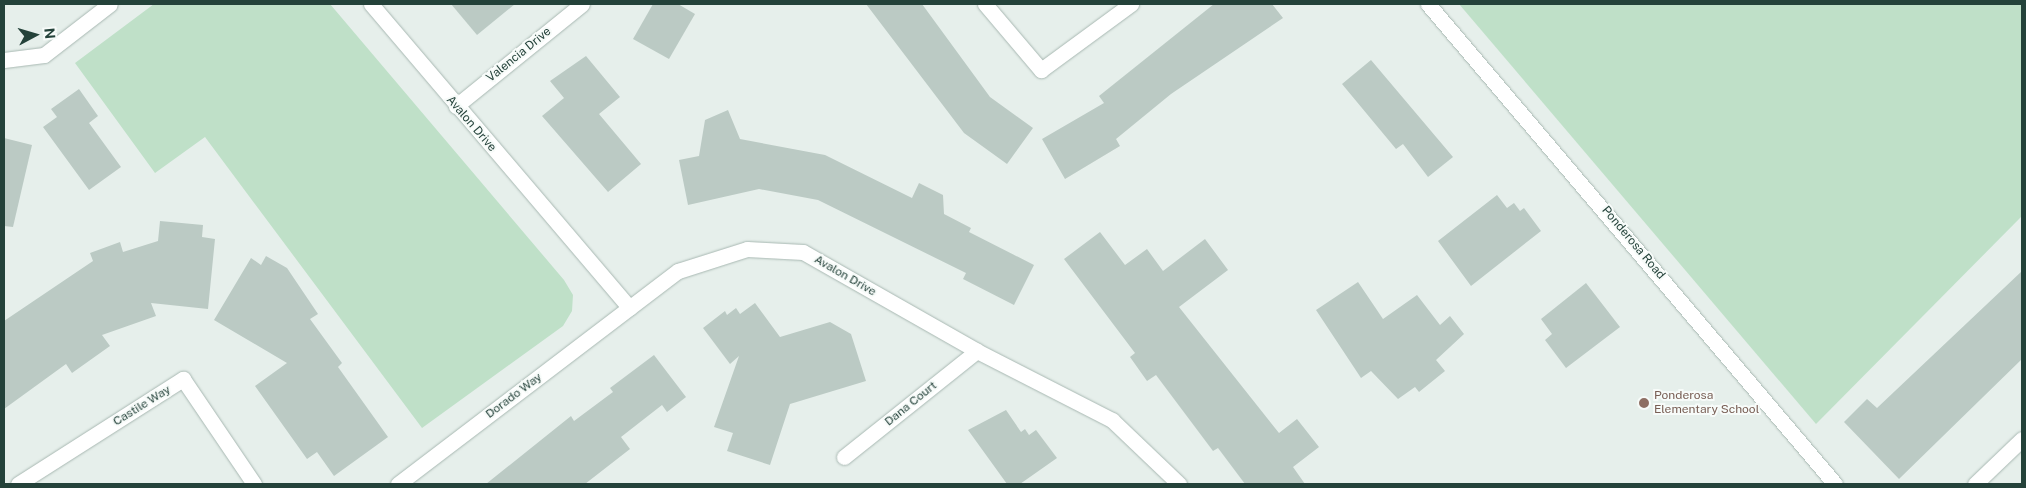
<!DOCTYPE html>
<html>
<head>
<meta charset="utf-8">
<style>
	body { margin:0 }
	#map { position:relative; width:2026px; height:488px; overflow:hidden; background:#e6efeb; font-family:"Public Sans",sans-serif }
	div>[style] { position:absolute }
	.green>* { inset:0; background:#bfe0c8 }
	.building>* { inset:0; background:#bbcac4 }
	.roads { filter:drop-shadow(0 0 1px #a8b8b2) drop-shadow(0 0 1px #a8b8b2) }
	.minor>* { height:15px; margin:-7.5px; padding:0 7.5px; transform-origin:7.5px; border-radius:7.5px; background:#fff }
	.dots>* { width:14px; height:14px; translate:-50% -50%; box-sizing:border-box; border:2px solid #f7fbf9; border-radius:50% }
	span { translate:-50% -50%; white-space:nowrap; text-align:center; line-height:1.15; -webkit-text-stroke:4px #f7fbf9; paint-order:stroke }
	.street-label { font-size:12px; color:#24423a }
	.education-label { font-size:12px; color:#785e54 }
	.left { translate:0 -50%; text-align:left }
	.frame { position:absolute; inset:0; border:5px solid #24423a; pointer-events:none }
	.north { position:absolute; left:10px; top:10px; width:50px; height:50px; -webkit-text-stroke:4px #f7fbf9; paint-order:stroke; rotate:84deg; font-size:14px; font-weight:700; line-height:20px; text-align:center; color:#24423a }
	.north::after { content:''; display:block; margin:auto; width:18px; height:22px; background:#24423a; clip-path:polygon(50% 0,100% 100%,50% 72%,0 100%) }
</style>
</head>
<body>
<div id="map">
	<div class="green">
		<i style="clip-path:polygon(154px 4px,330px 4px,564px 280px,573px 295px,572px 311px,563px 326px,422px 428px,205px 137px,155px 173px,75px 63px)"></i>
		<i style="clip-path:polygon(1459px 4px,2022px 4px,2022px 216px,1816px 424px)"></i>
	</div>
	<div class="building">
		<i style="clip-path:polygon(451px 4px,515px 4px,477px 35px)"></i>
		<i style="clip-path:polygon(653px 4px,678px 4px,695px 14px,669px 59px,633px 39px)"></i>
		<i style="clip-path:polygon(866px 4px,922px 4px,990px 97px,1033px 128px,1007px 164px,964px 133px)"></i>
		<i style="clip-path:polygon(1214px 4px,1272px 4px,1283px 18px,1171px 94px,1116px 139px,1120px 146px,1065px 179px,1042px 139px,1104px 103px,1099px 96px)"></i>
		<i style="clip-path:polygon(586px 56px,620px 97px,599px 114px,641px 164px,608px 192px,542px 116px,564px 98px,550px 81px)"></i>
		<i style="clip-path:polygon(1371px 60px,1453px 157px,1428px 177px,1403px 144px,1396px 149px,1342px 84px)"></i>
		<i style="clip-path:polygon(79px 89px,98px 116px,89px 123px,121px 167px,89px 190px,43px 127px,57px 117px,51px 109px)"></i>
		<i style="clip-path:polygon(728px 110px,740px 139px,825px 155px,912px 198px,919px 183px,943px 195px,944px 214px,971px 228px,969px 232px,1034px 265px,1014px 305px,963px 279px,966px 273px,818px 200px,759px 189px,688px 205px,679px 160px,699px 156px,705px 120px)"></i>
		<i style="clip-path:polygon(4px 138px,32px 145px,13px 227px,4px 226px)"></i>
		<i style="clip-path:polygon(1497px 195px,1507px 208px,1514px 203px,1520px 211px,1524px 208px,1541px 231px,1471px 286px,1438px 241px)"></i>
		<i style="clip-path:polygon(160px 221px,203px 225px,202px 237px,215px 239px,208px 309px,151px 303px,156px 316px,102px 335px,110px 346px,72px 373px,66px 364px,4px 409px,4px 321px,93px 261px,90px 253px,120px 242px,123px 252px,158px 241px)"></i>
		<i style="clip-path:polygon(1100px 232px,1125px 265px,1147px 249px,1163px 271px,1205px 239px,1228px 270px,1179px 307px,1279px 433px,1297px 419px,1319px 447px,1293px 467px,1305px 484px,1245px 484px,1218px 448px,1213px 451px,1156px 375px,1147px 381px,1130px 357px,1135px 353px,1064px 259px)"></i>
		<i style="clip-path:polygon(266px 256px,287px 268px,318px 314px,310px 319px,342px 363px,338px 367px,388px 437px,334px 476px,317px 452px,307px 459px,255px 386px,287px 363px,214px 320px,251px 258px,261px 265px)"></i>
		<i style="clip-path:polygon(2022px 271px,2022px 359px,1899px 479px,1844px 422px,1867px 399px,1877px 408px)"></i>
		<i style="clip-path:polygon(1358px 282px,1383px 319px,1417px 295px,1440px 325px,1450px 316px,1464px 334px,1436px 360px,1445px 371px,1419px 392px,1415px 387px,1398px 399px,1371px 371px,1361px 378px,1316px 310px)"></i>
		<i style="clip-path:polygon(1586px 283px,1620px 327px,1566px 368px,1545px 340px,1552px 334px,1541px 319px)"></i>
		<i style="clip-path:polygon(755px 303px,780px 337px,830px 322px,851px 334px,866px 381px,790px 404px,770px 465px,727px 451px,733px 433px,714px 427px,739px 356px,730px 364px,703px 328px,725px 311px,727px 315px,736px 308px,740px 314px)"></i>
		<i style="clip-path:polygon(654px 355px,686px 397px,667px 412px,662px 405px,621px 437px,630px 449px,585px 484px,486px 484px,571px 416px,574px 421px,613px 392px,610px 388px)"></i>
		<i style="clip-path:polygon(1006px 410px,1021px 432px,1025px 429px,1029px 435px,1036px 430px,1057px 458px,1020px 484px,1007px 484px,968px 430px)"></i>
	</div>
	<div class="roads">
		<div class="minor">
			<i style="left:371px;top:4px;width:399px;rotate:49.6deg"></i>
			<i style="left:985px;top:4px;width:87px;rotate:49.7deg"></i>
			<i style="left:1041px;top:70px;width:112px;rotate:-36.3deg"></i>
			<i style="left:1428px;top:4px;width:629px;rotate:49.7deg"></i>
			<i style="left:4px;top:60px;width:40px;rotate:-7.1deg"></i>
			<i style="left:44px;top:55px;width:83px;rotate:-37.7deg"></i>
			<i style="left:456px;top:106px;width:162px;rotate:-39deg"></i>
			<i style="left:844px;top:457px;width:170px;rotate:-38.6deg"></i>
			<i style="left:18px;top:484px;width:196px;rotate:-32.5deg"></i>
			<i style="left:183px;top:379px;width:127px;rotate:55.9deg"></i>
			<i style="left:398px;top:484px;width:352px;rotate:-37.3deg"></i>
			<i style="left:678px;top:271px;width:72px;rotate:-17.7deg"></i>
			<i style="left:747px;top:249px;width:56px;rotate:3.1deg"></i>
			<i style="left:803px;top:252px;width:200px;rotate:29.6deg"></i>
			<i style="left:977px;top:351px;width:152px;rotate:27.1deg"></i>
			<i style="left:1112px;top:420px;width:93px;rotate:43.7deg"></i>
			<i style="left:1975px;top:484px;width:65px;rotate:-43.8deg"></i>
		</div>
	</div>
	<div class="dots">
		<i style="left:1644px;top:403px;background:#8d6e63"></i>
	</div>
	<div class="street-label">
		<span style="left:519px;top:55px;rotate:-39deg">Valencia Drive</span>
		<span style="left:471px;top:124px;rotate:49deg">Avalon Drive</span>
		<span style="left:1633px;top:243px;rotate:50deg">Ponderosa Road</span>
		<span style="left:845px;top:276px;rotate:30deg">Avalon Drive</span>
		<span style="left:514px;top:396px;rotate:-37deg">Dorado Way</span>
		<span style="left:911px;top:404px;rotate:-39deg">Dana Court</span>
		<span style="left:142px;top:406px;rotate:-32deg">Castile Way</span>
	</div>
	<div class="education-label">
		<span class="left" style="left:1654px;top:403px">Ponderosa<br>Elementary School</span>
	</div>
	<div class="frame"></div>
	<div class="north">N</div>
</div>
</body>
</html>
